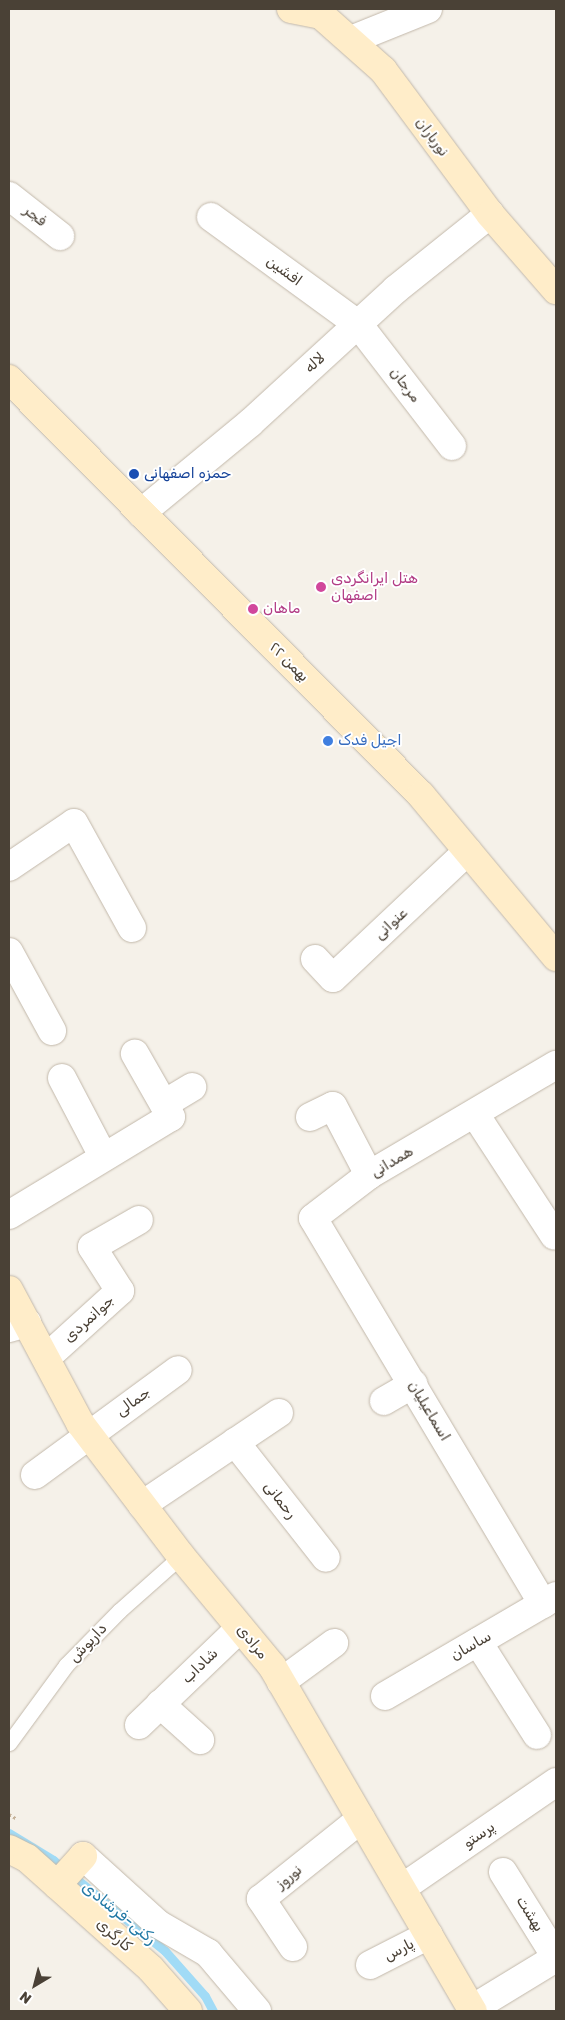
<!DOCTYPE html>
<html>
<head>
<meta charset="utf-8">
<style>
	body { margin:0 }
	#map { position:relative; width:565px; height:2020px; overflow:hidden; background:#f5f1e9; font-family:Rubik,Cairo,sans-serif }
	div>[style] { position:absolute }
	.stream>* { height:9px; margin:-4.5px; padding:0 4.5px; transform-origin:4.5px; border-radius:4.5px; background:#a1dbf6 }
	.path>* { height:3px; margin-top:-1.5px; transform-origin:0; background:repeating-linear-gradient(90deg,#c5b29a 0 2.5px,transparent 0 5px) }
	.roads { filter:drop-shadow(0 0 1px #c2b8aa) drop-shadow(0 0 1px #c2b8aa) }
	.lane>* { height:15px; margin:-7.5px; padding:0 7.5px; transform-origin:7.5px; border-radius:7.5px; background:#fff }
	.street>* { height:28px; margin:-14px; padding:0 14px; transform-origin:14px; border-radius:14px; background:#fff }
	.secondary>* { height:28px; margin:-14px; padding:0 14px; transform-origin:14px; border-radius:14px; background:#ffedc9 }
	.dots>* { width:14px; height:14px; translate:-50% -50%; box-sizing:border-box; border:2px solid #fff; border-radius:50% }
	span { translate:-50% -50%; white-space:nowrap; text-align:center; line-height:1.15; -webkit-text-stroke:4px #fff; paint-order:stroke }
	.street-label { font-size:15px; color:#4a4136 }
	.transit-label { font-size:15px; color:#164399 }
	.left { translate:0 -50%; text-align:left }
	.hotel-label { font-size:15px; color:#b23c85 }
	.shop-label { font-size:15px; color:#366cbe }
	.water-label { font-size:16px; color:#237aa6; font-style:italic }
	.frame { position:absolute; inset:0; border:10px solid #4a4136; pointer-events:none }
	.north { position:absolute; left:10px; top:1960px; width:50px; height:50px; -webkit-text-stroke:4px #fff; paint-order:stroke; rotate:217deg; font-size:14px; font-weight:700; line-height:20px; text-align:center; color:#4a4136 }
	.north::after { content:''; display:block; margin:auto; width:18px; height:22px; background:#4a4136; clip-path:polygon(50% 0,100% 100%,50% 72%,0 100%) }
</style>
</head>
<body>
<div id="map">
	<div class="stream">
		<i style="left:9px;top:1833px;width:52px;rotate:31.5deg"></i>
		<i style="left:53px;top:1860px;width:144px;rotate:39.1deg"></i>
		<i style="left:165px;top:1951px;width:60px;rotate:48.4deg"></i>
		<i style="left:205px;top:1996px;width:17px;rotate:62deg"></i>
	</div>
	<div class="path">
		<i style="left:9px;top:1814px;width:9px;rotate:32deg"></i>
	</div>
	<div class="roads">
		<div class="lane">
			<i style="left:9px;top:1743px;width:97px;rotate:-53.8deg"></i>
			<i style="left:66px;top:1665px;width:76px;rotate:-45.5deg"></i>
			<i style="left:119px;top:1611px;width:83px;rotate:-41.6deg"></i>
		</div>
		<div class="street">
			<i style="left:351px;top:40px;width:83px;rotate:-21.9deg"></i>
			<i style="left:9px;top:196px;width:65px;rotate:38.1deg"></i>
			<i style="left:211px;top:217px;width:182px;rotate:36.1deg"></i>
			<i style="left:358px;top:324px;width:154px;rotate:52.4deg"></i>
			<i style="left:141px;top:513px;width:141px;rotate:-39.5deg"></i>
			<i style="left:250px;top:423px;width:197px;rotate:-42.5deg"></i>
			<i style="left:395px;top:290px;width:122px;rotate:-38.7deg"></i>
			<i style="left:9px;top:867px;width:78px;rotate:-34.1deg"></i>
			<i style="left:74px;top:823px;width:120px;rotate:61.1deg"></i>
			<i style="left:9px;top:952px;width:90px;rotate:61.4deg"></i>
			<i style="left:315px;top:959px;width:26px;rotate:47deg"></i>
			<i style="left:333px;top:978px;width:185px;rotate:-43.3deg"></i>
			<i style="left:62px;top:1078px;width:88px;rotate:62.3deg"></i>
			<i style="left:164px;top:1104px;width:33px;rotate:-31deg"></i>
			<i style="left:475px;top:1114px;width:145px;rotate:56.9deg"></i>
			<i style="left:310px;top:1117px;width:25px;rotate:-26deg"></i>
			<i style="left:333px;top:1106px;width:78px;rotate:62.4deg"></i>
			<i style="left:9px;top:1215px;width:189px;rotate:-31.2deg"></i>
			<i style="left:171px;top:1117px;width:73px;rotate:-119.7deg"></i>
			<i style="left:9px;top:1328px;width:19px;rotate:-16deg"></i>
			<i style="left:46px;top:1358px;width:100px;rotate:-42.2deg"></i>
			<i style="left:120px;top:1291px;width:52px;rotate:-122.5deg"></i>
			<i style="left:92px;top:1247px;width:54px;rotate:-29.9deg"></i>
			<i style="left:384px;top:1401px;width:34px;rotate:-30deg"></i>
			<i style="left:235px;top:1442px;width:147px;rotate:51.9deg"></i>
			<i style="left:35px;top:1475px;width:177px;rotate:-36.3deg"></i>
			<i style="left:142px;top:1505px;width:165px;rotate:-33.9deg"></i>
			<i style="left:543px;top:1604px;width:449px;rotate:-120.8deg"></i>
			<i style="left:313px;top:1218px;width:71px;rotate:-37.5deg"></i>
			<i style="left:369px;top:1175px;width:217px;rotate:-30.5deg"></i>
			<i style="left:478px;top:1642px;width:110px;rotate:57.6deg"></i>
			<i style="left:281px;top:1682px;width:66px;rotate:-36.3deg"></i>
			<i style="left:385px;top:1696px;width:198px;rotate:-30.3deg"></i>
			<i style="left:160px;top:1704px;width:54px;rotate:42deg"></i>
			<i style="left:139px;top:1725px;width:140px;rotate:-43.8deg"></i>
			<i style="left:83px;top:1856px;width:101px;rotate:42.2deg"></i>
			<i style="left:158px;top:1924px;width:58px;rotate:30.1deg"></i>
			<i style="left:208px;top:1953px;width:76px;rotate:49.8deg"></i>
			<i style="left:503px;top:1872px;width:100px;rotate:58.1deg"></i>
			<i style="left:402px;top:1888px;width:187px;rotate:-34.5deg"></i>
			<i style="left:293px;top:1947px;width:58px;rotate:-123.7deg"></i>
			<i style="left:261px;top:1899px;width:128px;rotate:-38.7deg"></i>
			<i style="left:370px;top:1965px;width:66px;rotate:-27deg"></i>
			<i style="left:472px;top:2009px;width:98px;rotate:-31.3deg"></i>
		</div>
		<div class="secondary">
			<i style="left:291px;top:9px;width:31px;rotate:11deg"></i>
			<i style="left:321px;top:15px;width:83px;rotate:41.6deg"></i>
			<i style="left:383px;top:70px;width:179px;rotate:53.4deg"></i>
			<i style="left:490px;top:214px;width:101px;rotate:49deg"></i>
			<i style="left:9px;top:379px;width:585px;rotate:45.28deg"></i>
			<i style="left:421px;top:795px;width:211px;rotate:50.2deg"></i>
			<i style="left:9px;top:1290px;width:151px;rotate:61.9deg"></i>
			<i style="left:80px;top:1423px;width:167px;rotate:52.8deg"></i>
			<i style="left:181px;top:1556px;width:143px;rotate:50.4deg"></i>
			<i style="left:272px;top:1666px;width:399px;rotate:59.8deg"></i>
			<i style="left:9px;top:1849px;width:20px;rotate:27deg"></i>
			<i style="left:27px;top:1858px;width:166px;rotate:41.8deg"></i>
			<i style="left:151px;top:1969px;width:56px;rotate:48.6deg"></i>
			<i style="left:57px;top:1885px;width:39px;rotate:-48deg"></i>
		</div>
	</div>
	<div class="dots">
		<i style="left:134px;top:474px;background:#1a4fb4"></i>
		<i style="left:321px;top:587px;background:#d1479c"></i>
		<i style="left:253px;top:609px;background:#d1479c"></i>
		<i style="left:328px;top:741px;background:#3f7fe0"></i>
	</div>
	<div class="street-label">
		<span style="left:432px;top:137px;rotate:53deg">نورباران</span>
		<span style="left:35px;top:216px;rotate:38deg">فجر</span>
		<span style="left:284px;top:271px;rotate:36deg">افشین</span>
		<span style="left:315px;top:363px;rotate:-42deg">لاله</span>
		<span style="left:405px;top:385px;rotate:52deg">مرجان</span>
		<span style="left:289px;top:662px;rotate:45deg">۲۲ بهمن</span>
		<span style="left:391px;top:924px;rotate:-43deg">عنوانی</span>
		<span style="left:392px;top:1162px;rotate:-31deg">همدانی</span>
		<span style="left:89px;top:1319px;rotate:-42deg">جوانمردی</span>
		<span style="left:133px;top:1402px;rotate:-36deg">جمالی</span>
		<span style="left:429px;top:1411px;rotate:59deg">اسماعیلیان</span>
		<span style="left:280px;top:1500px;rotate:52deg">رحمانی</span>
		<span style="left:252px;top:1642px;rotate:51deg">مرادی</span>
		<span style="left:88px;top:1643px;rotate:-46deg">داریوش</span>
		<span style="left:471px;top:1646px;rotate:-30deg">ساسان</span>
		<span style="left:200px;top:1666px;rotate:-44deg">شاداب</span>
		<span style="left:479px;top:1835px;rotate:-34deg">پرستو</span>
		<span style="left:289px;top:1877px;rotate:-39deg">نوروز</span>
		<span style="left:530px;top:1914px;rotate:58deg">بهشت</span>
		<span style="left:114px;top:1935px;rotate:42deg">کارگری</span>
		<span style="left:399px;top:1950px;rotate:-27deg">پارس</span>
	</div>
	<div class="transit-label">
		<span class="left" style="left:144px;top:474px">حمزه اصفهانی</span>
	</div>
	<div class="hotel-label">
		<span class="left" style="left:331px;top:587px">هتل ایرانگردی<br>اصفهان</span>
		<span class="left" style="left:263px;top:609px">ماهان</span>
	</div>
	<div class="shop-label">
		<span class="left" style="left:338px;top:741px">اجیل فدک</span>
	</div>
	<div class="water-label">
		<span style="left:119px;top:1913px;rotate:39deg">رکنی-فرشادی</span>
	</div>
	<div class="frame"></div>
	<div class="north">N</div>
</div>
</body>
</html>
